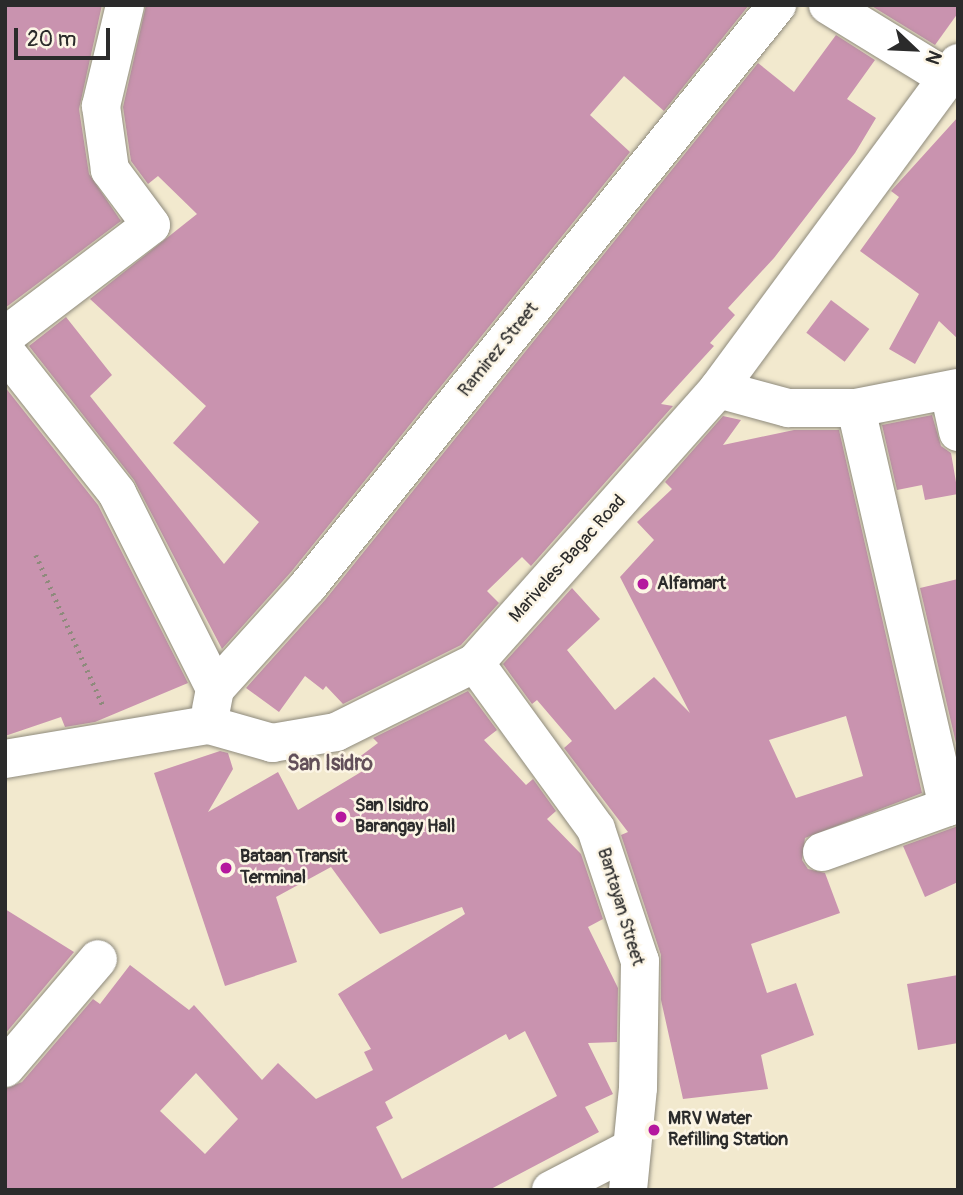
<!DOCTYPE html>
<html>
<head>
<meta charset="utf-8">
<style>
	body { margin:0 }
	#map { position:relative; width:963px; height:1195px; overflow:hidden; background:#f2e9ce; font-family:Pangolin,sans-serif }
	div>[style] { position:absolute }
	.building>* { inset:0; background:#c993af; transform-origin:0 0 }
	.path>* { height:4.5px; margin-top:-2.25px; transform-origin:0; background:repeating-linear-gradient(90deg,#8e8a7c 0 2px,transparent 0 7px) }
	.roads { filter:drop-shadow(0 0 2px #8e8a7c) drop-shadow(0 0 2px #8e8a7c) }
	.minor>* { height:38px; margin:-19px; padding:0 19px; transform-origin:19px; border-radius:19px; background:#fff }
	.tertiary>* { height:38px; margin:-19px; padding:0 19px; transform-origin:19px; border-radius:19px; background:#fff }
	.primary>* { height:38px; margin:-19px; padding:0 19px; transform-origin:19px; border-radius:19px; background:#fff }
	.dots>* { width:19px; height:19px; translate:-50% -50%; box-sizing:border-box; border:4px solid #fcf5e5; border-radius:50% }
	span { translate:-50% -50%; white-space:nowrap; text-align:center; line-height:1.15; -webkit-text-stroke:5px #fcf5e5; paint-order:stroke }
	.street-label { font-size:18px; color:#2b2b2b }
	.poi-label { font-size:18px; color:#2b2b2b; font-weight:700 }
	.left { translate:0 -50%; text-align:left }
	.quarter-label { font-size:21px; color:#624f59; font-weight:700 }
	.frame { position:absolute; inset:0; border:7px solid #2b2b2b; pointer-events:none }
	.north { position:absolute; left:879px; top:14px; width:70px; height:70px; -webkit-text-stroke:5px #fcf5e5; paint-order:stroke; rotate:113deg; font-size:19px; font-weight:700; line-height:28px; text-align:center; color:#2b2b2b }
	.north::after { content:''; display:block; margin:auto; width:24px; height:32px; background:#2b2b2b; clip-path:polygon(50% 0,100% 100%,50% 72%,0 100%) }
	.scale { position:absolute; left:14px; top:28px; width:96px; height:32px; box-sizing:border-box; border:4px solid #2b2b2b; border-top:0; padding-left:9px; font-size:21px; line-height:24px; white-space:nowrap; color:#2b2b2b; -webkit-text-stroke:5px #fcf5e5; paint-order:stroke }
</style>
</head>
<body>
<div id="map">
	<div class="building">
		<i style="clip-path:polygon(5px 5px,102px 5px,79px 109px,89px 174px,121px 221px,5px 308px)"></i>
		<i style="clip-path:polygon(146px 5px,749px 5px,664px 111px,624px 76px,590px 115px,630px 152px,291px 572px,222px 649px,134px 480px,29px 346px,66px 317px,112px 375px,90px 396px,224px 564px,259px 522px,173px 443px,206px 406px,90px 299px,197px 214px,158px 176px,148px 184px,131px 161px,123px 107px)"></i>
		<i style="clip-path:polygon(870px 5px,958px 5px,958px 13px,935px 45px)"></i>
		<i style="clip-path:polygon(836px 35px,875px 60px,847px 99px,876px 118px,855px 153px,774px 258px,728px 308px,735px 315px,710px 343px,714px 346px,661px 404px,673px 406px,531px 566px,522px 557px,487px 591px,499px 603px,461px 645px,343px 704px,326px 686px,323px 690px,305px 676px,279px 712px,246px 688px,325px 600px,758px 63px,794px 92px)"></i>
		<i style="clip-path:polygon(958px 117px,958px 339px,939px 321px,915px 364px,889px 349px,919px 294px,860px 251px,899px 197px,891px 191px)"></i>
		<i style="left:831px;top:300px;width:48px;height:41px;rotate:37deg"></i>
		<i style="clip-path:polygon(5px 387px,98px 505px,188px 683px,95px 722px,65px 727px,61px 717px,5px 736px)"></i>
		<i style="clip-path:polygon(932px 415px,941px 446px,951px 453px,958px 494px,925px 500px,922px 485px,897px 490px,882px 425px)"></i>
		<i style="clip-path:polygon(evenodd,723px 416px,741px 420px,723px 445px,794px 430px,839px 430px,922px 793px,805px 838px,802px 860px,808px 869px,825px 873px,840px 913px,751px 944px,767px 993px,796px 983px,814px 1035px,761px 1055px,768px 1089px,683px 1099px,661px 1000px,661px 955px,621px 835px,628px 832px,564px 748px,572px 741px,537px 700px,532px 704px,503px 664px,572px 588px,600px 619px,567px 650px,615px 710px,654px 677px,690px 713px,620px 577px,654px 540px,637px 522px,672px 489px,665px 482px,723px 416px,846px 716px,863px 776px,796px 798px,769px 740px,846px 716px)"></i>
		<i style="clip-path:polygon(958px 579px,958px 752px,920px 588px)"></i>
		<i style="clip-path:polygon(evenodd,468px 691px,497px 730px,484px 740px,526px 785px,533px 779px,556px 811px,547px 819px,581px 854px,603px 919px,588px 927px,618px 988px,617px 1042px,588px 1043px,613px 1094px,585px 1107px,599px 1132px,489px 1190px,5px 1190px,5px 1089px,22px 1082px,93px 999px,100px 1004px,130px 965px,189px 1010px,194px 1005px,262px 1080px,278px 1063px,316px 1099px,373px 1070px,364px 1052px,371px 1049px,338px 994px,465px 914px,462px 907px,380px 934px,331px 867px,276px 897px,297px 962px,225px 986px,154px 773px,220px 751px,228px 753px,233px 769px,208px 812px,278px 772px,298px 810px,366px 769px,358px 758px,378px 743px,373px 738px,468px 691px,525px 1031px,557px 1096px,402px 1179px,376px 1127px,393px 1118px,385px 1102px,506px 1034px,509px 1040px,525px 1031px,468px 691px,196px 1073px,238px 1119px,205px 1154px,160px 1111px,196px 1073px)"></i>
		<i style="clip-path:polygon(958px 826px,958px 882px,925px 897px,903px 846px)"></i>
		<i style="clip-path:polygon(5px 909px,74px 952px,5px 1034px)"></i>
		<i style="clip-path:polygon(958px 975px,958px 1043px,918px 1050px,907px 984px)"></i>
	</div>
	<div class="path">
		<i style="left:36px;top:555px;width:167px;rotate:66deg"></i>
	</div>
	<div class="roads">
		<div class="minor">
			<i style="left:828px;top:5px;width:140px;rotate:31.5deg"></i>
			<i style="left:5px;top:336px;width:183px;rotate:-37.2deg"></i>
			<i style="left:151px;top:225px;width:69px;rotate:-126.7deg"></i>
			<i style="left:110px;top:170px;width:65px;rotate:-98deg"></i>
			<i style="left:101px;top:106px;width:104px;rotate:-76.6deg"></i>
			<i style="left:5px;top:351px;width:181px;rotate:51.7deg"></i>
			<i style="left:117px;top:493px;width:219px;rotate:63.4deg"></i>
			<i style="left:215px;top:689px;width:21px;rotate:101deg"></i>
			<i style="left:718px;top:389px;width:73px;rotate:15.2deg"></i>
			<i style="left:788px;top:408px;width:68px"></i>
			<i style="left:856px;top:408px;width:104px;rotate:-11.1deg"></i>
			<i style="left:949px;top:391px;width:42px;rotate:77.6deg"></i>
			<i style="left:215px;top:689px;width:139px;rotate:-47.9deg"></i>
			<i style="left:308px;top:586px;width:747px;rotate:-51.09deg"></i>
			<i style="left:822px;top:852px;width:134px;rotate:-19.7deg"></i>
			<i style="left:948px;top:807px;width:409px;rotate:-103deg"></i>
			<i style="left:5px;top:1068px;width:143px;rotate:-49.5deg"></i>
			<i style="left:551px;top:1190px;width:91px;rotate:-27.4deg"></i>
		</div>
		<div class="tertiary">
			<i style="left:475px;top:663px;width:205px;rotate:53.9deg"></i>
			<i style="left:596px;top:829px;width:139px;rotate:71.6deg"></i>
			<i style="left:640px;top:961px;width:127px;rotate:90.9deg"></i>
			<i style="left:638px;top:1088px;width:102px;rotate:95.6deg"></i>
		</div>
		<div class="primary">
			<i style="left:5px;top:759px;width:207px;rotate:-9.5deg"></i>
			<i style="left:209px;top:725px;width:66px;rotate:15.9deg"></i>
			<i style="left:272px;top:743px;width:65px;rotate:-9.8deg"></i>
			<i style="left:336px;top:732px;width:155px;rotate:-26.4deg"></i>
			<i style="left:475px;top:663px;width:366px;rotate:-48.4deg"></i>
			<i style="left:718px;top:389px;width:405px;rotate:-53.6deg"></i>
		</div>
	</div>
	<div class="dots">
		<i style="left:643px;top:584px;background:#b5179e"></i>
		<i style="left:341px;top:817px;background:#b5179e"></i>
		<i style="left:226px;top:868px;background:#b5179e"></i>
		<i style="left:654px;top:1130px;background:#b5179e"></i>
	</div>
	<div class="street-label">
		<span style="left:499px;top:350px;rotate:-51deg">Ramirez Street</span>
		<span style="left:568px;top:559px;rotate:-48deg">Mariveles-Bagac Road</span>
		<span style="left:620px;top:907px;rotate:73deg">Bantayan Street</span>
	</div>
	<div class="poi-label">
		<span class="left" style="left:657px;top:584px">Alfamart</span>
		<span class="left" style="left:355px;top:817px">San Isidro<br>Barangay Hall</span>
		<span class="left" style="left:240px;top:868px">Bataan Transit<br>Terminal</span>
		<span class="left" style="left:668px;top:1130px">MRV Water<br>Refilling Station</span>
	</div>
	<div class="quarter-label">
		<span style="left:330px;top:764px">San Isidro</span>
	</div>
	<div class="frame"></div>
	<div class="north">N</div>
	<div class="scale">20 m</div>
</div>
</body>
</html>
